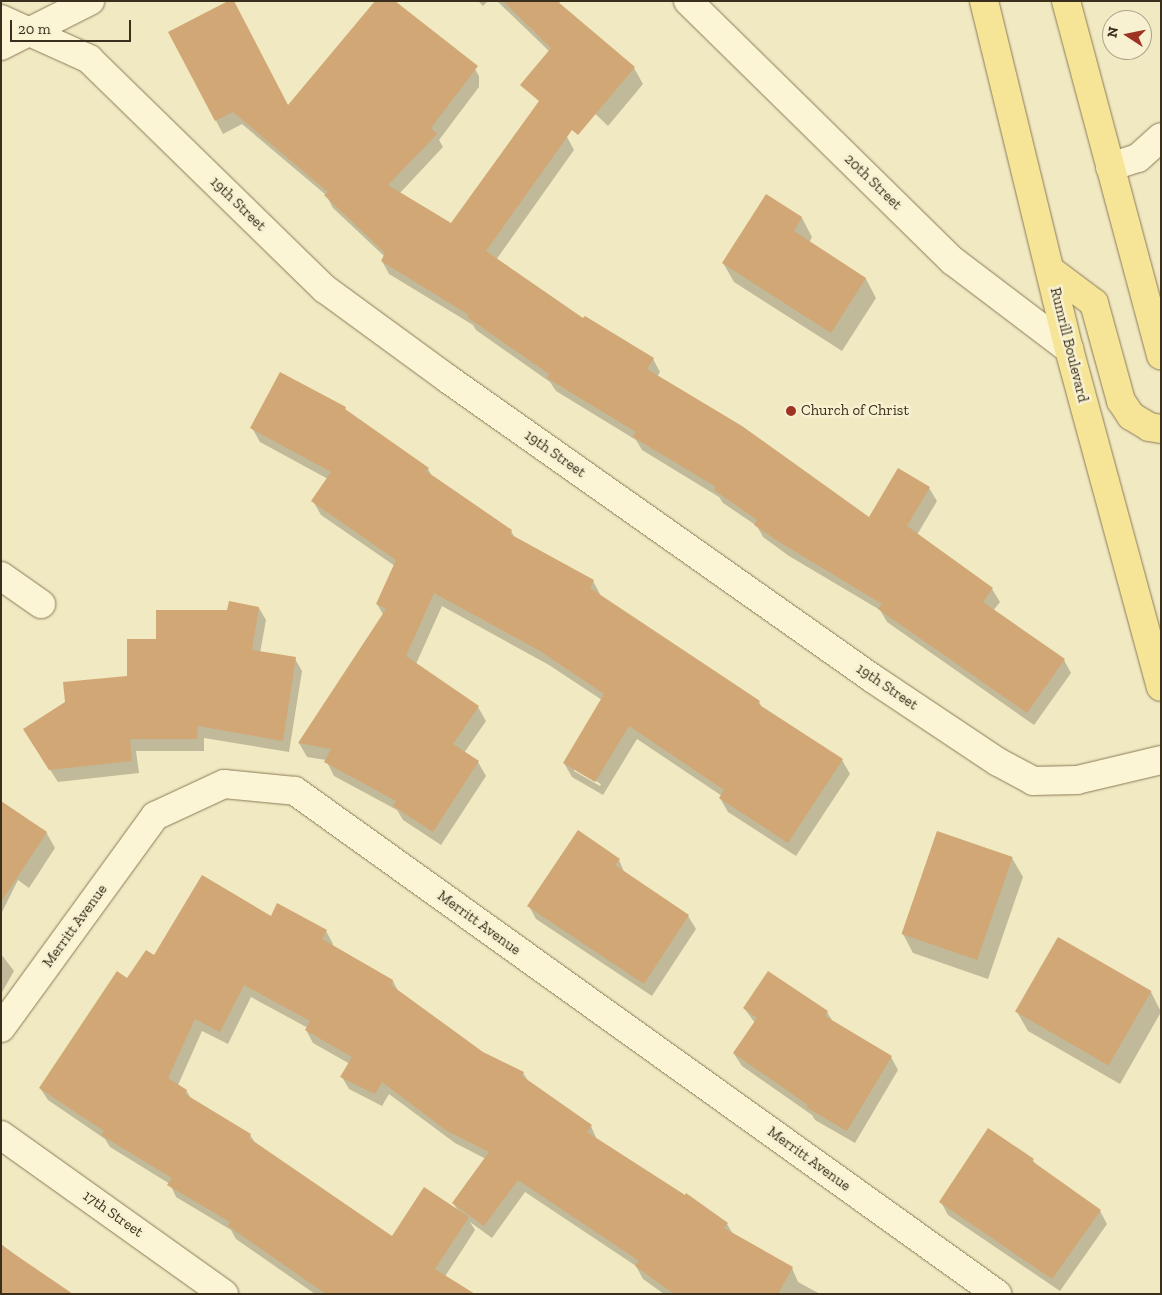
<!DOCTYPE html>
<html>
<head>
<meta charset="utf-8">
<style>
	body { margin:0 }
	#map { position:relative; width:1162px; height:1295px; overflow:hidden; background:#f0e9c1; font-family:"Zilla Slab",serif }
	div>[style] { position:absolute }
	.shadow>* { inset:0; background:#0003 }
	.building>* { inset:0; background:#d1a775; transform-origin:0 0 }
	.roads { filter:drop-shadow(0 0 1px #8b7a58) drop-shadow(0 0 1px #8b7a58) }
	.minor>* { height:28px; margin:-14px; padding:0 14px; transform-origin:14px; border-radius:14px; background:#fbf4d5 }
	.major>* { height:28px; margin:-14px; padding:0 14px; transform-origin:14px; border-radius:14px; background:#f6e597 }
	.dots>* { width:14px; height:14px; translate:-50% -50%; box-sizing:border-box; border:2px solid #f7f1d1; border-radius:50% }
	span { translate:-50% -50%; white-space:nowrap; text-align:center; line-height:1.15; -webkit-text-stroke:5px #f7f1d1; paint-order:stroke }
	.street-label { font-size:15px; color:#3a2f1d }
	.poi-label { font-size:15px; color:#3a2f1d }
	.left { translate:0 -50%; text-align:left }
	.frame { position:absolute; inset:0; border:2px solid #3a2f1d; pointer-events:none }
	.north { position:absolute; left:1102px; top:10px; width:50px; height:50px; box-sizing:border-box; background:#f7f1d1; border:1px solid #aba389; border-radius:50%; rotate:281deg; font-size:14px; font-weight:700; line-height:20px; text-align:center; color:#3a2f1d }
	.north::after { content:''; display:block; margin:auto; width:18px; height:22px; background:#9e3324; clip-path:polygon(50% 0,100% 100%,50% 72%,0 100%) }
	.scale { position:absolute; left:10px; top:20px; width:121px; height:22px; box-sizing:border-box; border:2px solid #3a2f1d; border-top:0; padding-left:6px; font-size:15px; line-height:18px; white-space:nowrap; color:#3a2f1d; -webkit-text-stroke:4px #f7f1d1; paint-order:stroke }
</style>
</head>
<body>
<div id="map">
	<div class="shadow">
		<i style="clip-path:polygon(478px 1px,488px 1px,483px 6px)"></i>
		<i style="clip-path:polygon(497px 1px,561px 1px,558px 4px,634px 68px,643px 84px,608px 126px,554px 74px,550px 52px)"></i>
		<i style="clip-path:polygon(170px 33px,288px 106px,471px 62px,479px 76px,479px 87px,439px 140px,443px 147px,400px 193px,451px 225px,567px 137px,574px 150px,496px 260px,584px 320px,653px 359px,660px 372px,657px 377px,870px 519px,929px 488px,937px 501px,917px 535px,992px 589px,1000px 602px,993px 611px,1064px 660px,1071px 673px,1034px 725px,887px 622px,880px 610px,789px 556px,763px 537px,757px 526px,723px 503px,719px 497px,642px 450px,636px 440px,556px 391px,550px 382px,476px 330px,473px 325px,389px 274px,382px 261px,384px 256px,333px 208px,326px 195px,242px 124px,223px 134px)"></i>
		<i style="clip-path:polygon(766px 196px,802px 218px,812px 237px,809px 243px,866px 279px,876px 298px,842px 351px,734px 282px,723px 263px)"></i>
		<i style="clip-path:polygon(evenodd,345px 408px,348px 413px,428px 469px,433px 478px,511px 531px,515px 538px,593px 581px,601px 596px,759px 702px,763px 709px,842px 760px,850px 774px,796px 856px,728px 812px,720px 798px,722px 796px,637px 739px,603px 795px,572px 777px,564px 763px,602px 700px,549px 665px,442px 606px,416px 664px,478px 707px,486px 721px,464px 753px,478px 762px,486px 776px,441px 845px,403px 820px,397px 810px,334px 776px,326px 760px,307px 757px,299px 743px,384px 616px,377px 604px,395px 566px,321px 515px,313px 501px,328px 479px,260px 442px,252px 428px,345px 408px,574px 768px,601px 784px,600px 786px,574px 771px,574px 768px)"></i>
		<i style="clip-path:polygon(259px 608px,266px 620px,260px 653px,295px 659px,302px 671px,289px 752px,204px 738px,204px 751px,136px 751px,139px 773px,58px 782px,32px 742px,128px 677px,157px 640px,228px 612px)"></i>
		<i style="clip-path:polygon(1px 803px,46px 832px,55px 848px,29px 888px,18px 880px,1px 914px)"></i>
		<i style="clip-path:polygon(1012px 858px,1023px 877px,988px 979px,913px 953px,903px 934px)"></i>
		<i style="clip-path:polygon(619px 860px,625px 874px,688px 916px,696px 929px,652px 996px,536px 919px,529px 906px)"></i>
		<i style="clip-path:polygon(evenodd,271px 917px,326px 931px,333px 944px,332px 946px,393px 981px,398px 991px,483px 1053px,523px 1073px,529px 1082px,591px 1126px,597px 1140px,727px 1224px,733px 1234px,792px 1268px,798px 1282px,820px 1294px,664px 1294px,643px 1279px,636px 1266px,525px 1192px,492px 1238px,470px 1222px,475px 1230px,444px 1278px,462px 1294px,315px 1294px,236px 1239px,231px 1230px,176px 1197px,170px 1184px,110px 1147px,105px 1139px,48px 1100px,40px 1088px,127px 980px,154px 957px,271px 917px,251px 997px,308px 1028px,306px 1030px,313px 1043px,350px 1064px,342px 1077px,349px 1089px,382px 1106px,389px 1094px,455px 1143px,486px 1159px,453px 1203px,459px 1212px,392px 1238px,256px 1144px,250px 1135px,192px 1100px,186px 1090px,178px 1085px,202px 1031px,228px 1044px,251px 997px)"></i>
		<i style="clip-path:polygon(1px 954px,14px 971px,1px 994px)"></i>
		<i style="clip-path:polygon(1151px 992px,1161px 1012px,1120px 1084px,1028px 1031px,1017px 1012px)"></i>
		<i style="clip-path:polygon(744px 1008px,827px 1012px,833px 1022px,891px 1057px,898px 1070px,855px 1143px,815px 1120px,812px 1115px,742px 1066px,734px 1054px,755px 1023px)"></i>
		<i style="clip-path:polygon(1033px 1160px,1036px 1166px,1100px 1211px,1107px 1224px,1060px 1291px,948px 1215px,941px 1202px)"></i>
		<i style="clip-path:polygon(1px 1244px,31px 1267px,1px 1294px)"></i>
	</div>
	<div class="building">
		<i style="clip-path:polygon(228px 1px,234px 1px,288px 105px,375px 1px,395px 1px,478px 66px,431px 128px,437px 134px,388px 185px,451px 223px,539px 101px,520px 85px,551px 48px,503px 1px,557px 1px,635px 67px,578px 135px,572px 130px,486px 251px,583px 318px,585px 316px,654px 358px,647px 369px,742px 426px,869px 517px,898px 468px,930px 487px,907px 526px,993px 588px,983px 602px,1065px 659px,1027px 713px,878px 609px,882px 604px,781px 543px,754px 525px,757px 520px,714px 490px,716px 487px,633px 437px,636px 432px,547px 378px,549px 374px,467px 317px,469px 315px,381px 261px,385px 253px,324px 195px,328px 192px,233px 112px,215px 121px,168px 32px)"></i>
		<i style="clip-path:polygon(766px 194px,802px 217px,794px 231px,866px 278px,831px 333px,722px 263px)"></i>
		<i style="clip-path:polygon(280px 372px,346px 407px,345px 409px,429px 468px,426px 471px,512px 530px,510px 534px,594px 580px,590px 588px,760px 701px,758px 704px,843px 759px,788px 843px,719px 798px,724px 790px,629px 726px,595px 782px,563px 763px,604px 694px,540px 651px,434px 593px,406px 656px,479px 706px,453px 744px,479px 761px,433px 832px,393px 806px,396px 801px,324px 762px,331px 749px,298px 743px,386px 609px,376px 604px,396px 560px,311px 501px,331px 472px,250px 428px)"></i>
		<i style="clip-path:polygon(229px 601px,259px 607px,252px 650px,296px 657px,283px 741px,198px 726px,197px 739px,130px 739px,132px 761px,49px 770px,23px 729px,65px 702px,63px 682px,127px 676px,127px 639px,156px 639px,156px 610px,227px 610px)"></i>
		<i style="clip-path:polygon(1px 801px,47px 832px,1px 902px)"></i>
		<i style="clip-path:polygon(578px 830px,620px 859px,615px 865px,689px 915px,644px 984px,527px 906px)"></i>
		<i style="left:937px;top:831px;width:80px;height:109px;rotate:19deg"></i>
		<i style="clip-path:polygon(202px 875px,271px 916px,277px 903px,327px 930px,322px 939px,393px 980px,391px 985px,483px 1052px,524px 1072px,522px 1076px,592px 1125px,587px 1132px,685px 1195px,686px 1193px,728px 1223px,724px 1228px,793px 1267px,778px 1294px,674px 1294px,635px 1266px,639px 1261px,518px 1180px,484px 1226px,452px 1203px,489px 1152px,447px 1131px,382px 1082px,375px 1094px,340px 1077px,352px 1057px,305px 1030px,310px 1021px,244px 985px,220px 1032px,195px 1019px,168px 1078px,187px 1090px,185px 1094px,251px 1134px,249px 1138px,392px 1236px,424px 1187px,469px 1217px,435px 1269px,475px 1294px,326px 1294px,228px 1226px,230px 1222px,167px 1185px,172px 1178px,101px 1135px,104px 1131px,39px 1088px,117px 971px,127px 978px,146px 950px,154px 955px)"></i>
		<i style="left:1058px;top:937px;width:108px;height:86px;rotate:30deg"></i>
		<i style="clip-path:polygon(768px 971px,828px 1011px,825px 1016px,892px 1056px,847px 1131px,806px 1107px,808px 1105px,733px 1053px,757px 1018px,743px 1008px)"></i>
		<i style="clip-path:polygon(988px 1128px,1034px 1159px,1032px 1161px,1101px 1210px,1052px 1279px,939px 1202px)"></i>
		<i style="clip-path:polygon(1px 1245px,73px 1294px,1px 1294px)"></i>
	</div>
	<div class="roads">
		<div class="minor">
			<i style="left:688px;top:1px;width:371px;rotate:44.5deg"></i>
			<i style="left:953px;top:261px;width:146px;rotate:37.2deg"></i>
			<i style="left:1px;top:19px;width:97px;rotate:24.4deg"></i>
			<i style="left:89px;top:59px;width:330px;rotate:44.3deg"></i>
			<i style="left:325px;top:289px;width:152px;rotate:36.2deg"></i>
			<i style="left:448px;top:379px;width:519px;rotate:35.19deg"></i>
			<i style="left:872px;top:678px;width:151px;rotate:33.7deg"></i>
			<i style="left:998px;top:762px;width:40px;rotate:28deg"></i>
			<i style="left:1033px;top:781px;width:44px;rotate:-1.3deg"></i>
			<i style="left:1077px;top:780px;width:86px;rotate:-13.4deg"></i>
			<i style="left:1px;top:46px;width:100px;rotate:-26.8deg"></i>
			<i style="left:1110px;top:167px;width:29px;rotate:-18deg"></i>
			<i style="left:1138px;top:158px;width:31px;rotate:-42deg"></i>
			<i style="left:1px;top:576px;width:49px;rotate:35deg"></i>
			<i style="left:1px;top:1028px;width:262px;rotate:-54deg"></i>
			<i style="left:155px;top:816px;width:76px;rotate:-24.9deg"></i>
			<i style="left:224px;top:784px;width:71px;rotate:5.6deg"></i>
			<i style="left:295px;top:791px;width:864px;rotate:35.62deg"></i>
			<i style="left:1px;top:1135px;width:274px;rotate:35.5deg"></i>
		</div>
		<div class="major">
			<i style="left:984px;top:1px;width:358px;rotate:76.3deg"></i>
			<i style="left:1069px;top:349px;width:350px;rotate:74.8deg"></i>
			<i style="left:1066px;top:1px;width:367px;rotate:75deg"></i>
			<i style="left:1050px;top:270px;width:55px;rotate:36.9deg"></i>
			<i style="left:1094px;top:303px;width:102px;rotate:74.6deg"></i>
			<i style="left:1121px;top:401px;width:18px;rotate:56deg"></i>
			<i style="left:1131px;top:416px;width:21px;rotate:31deg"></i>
			<i style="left:1149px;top:427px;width:12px;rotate:9deg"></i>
		</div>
	</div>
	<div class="dots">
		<i style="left:791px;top:411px;background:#9e3324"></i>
	</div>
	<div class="street-label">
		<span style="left:873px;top:182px;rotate:44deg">20th Street</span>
		<span style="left:238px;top:204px;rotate:44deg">19th Street</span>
		<span style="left:1069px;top:345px;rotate:76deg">Rumrill Boulevard</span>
		<span style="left:555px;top:454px;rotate:35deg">19th Street</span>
		<span style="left:887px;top:687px;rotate:34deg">19th Street</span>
		<span style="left:479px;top:923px;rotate:36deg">Merritt Avenue</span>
		<span style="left:75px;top:926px;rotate:-54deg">Merritt Avenue</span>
		<span style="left:809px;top:1159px;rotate:36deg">Merritt Avenue</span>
		<span style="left:113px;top:1214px;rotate:35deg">17th Street</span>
	</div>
	<div class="poi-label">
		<span class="left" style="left:801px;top:411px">Church of Christ</span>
	</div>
	<div class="frame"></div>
	<div class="north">N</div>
	<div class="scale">20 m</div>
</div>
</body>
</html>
